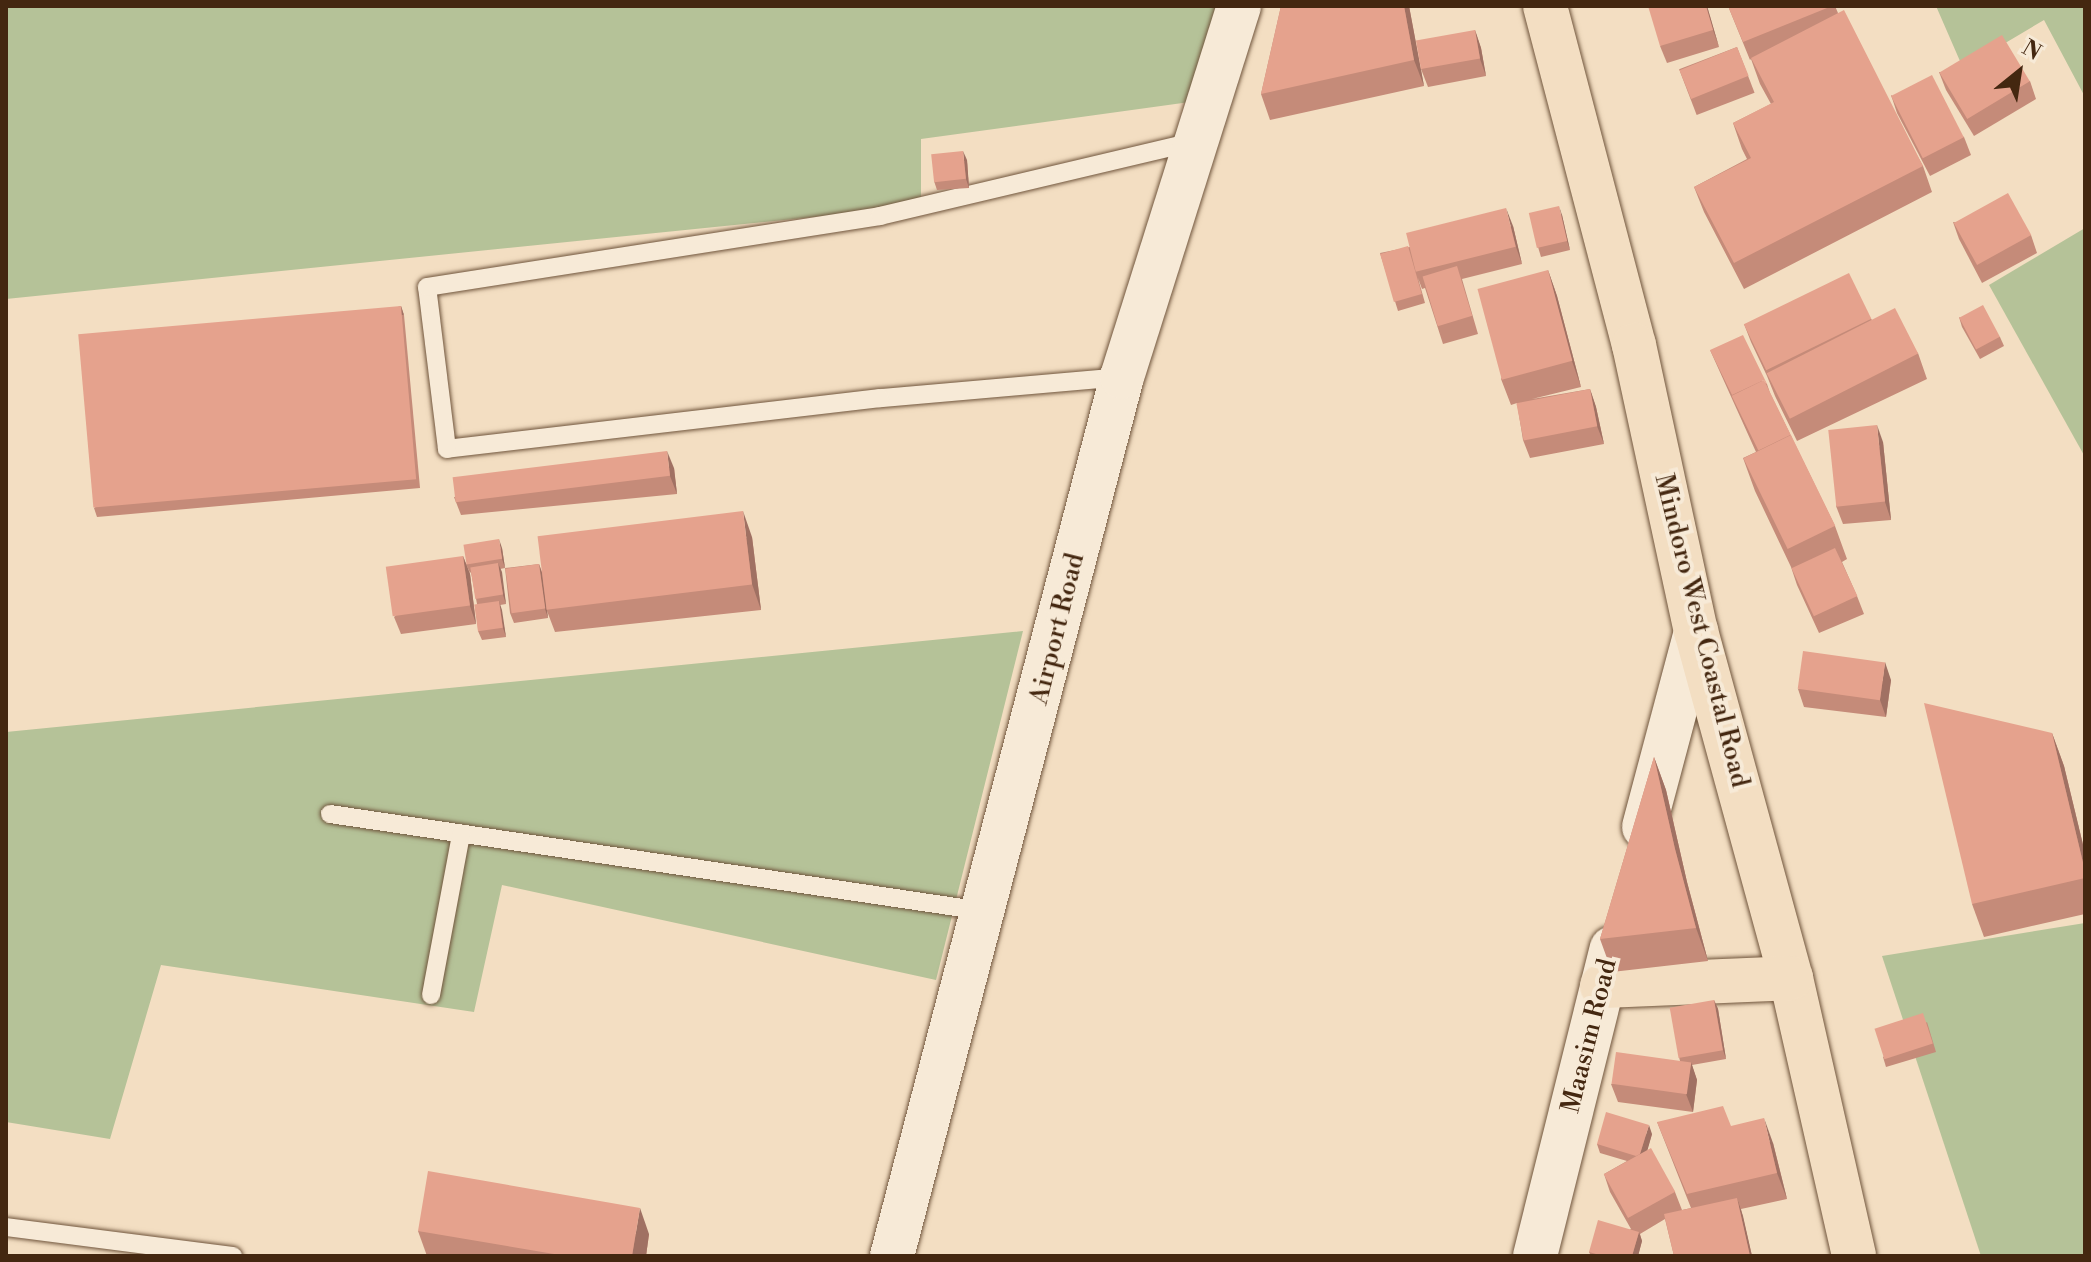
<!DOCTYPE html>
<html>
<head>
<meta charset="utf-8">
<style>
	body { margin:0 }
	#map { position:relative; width:2091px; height:1262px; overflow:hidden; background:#f3dec2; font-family:"Libre Bodoni",serif }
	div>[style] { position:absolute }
	.green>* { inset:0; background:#b5c298 }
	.roads { filter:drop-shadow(0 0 2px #70553c) drop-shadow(0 0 2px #70553c) }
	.service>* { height:18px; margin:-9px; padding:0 9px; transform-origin:9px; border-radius:9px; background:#f7ead7 }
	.tertiary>* { height:44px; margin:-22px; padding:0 22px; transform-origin:22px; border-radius:22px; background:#f7ead7 }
	.primary>* { height:44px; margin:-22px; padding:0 22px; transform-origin:22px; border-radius:22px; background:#f3dec2 }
	.wall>* { inset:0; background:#c58b79; transform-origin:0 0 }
	.shaded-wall>* { inset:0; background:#a07163; transform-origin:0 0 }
	.building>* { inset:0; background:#e5a28d; transform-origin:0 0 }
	span { translate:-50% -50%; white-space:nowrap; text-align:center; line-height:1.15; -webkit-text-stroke:8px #f7ead7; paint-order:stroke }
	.street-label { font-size:26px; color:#442710 }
	.frame { position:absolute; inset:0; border:8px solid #442710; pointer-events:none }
	.north { position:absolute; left:1979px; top:32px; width:80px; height:80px; -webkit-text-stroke:6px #f7ead7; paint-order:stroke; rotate:30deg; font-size:22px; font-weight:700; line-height:32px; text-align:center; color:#442710 }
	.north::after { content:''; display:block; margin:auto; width:28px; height:36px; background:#442710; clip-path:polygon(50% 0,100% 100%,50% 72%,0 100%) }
</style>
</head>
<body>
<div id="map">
	<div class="green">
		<i style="clip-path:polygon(6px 6px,1219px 6px,1197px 101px,921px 139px,921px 206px,6px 299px)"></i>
		<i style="clip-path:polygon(1936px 6px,2085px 6px,2085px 97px,2044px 20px,1963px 68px)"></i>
		<i style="clip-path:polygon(2085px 228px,2085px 457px,1989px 285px)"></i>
		<i style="clip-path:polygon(1023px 631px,936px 980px,502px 885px,474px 1012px,161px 965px,110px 1139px,6px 1122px,6px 732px)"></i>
		<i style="clip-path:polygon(2085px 923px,2085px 1256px,1981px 1256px,1882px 956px)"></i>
	</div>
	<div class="roads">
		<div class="service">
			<i style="left:1122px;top:377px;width:243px;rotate:175deg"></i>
			<i style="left:880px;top:398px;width:436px;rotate:173.3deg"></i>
			<i style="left:447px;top:449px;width:163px;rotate:-97deg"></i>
			<i style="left:427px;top:287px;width:459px;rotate:-8.9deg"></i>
			<i style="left:880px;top:216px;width:321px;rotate:-13.3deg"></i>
			<i style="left:330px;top:814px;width:660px;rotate:8.45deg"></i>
			<i style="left:431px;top:995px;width:164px;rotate:-79.4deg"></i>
			<i style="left:6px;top:1227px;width:229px;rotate:7.3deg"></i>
		</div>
		<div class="tertiary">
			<i style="left:1644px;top:827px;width:203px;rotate:-75.1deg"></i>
			<i style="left:892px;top:1256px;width:909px;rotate:-75.34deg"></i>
			<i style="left:1122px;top:377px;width:389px;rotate:-72.5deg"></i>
			<i style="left:1535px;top:1256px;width:317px;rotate:-76deg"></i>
		</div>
		<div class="primary">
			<i style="left:1545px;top:6px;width:350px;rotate:75.3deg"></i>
			<i style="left:1634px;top:345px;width:293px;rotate:77.8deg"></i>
			<i style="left:1696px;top:631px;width:360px;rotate:74.7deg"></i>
			<i style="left:1791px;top:978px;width:285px;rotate:77.2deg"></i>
			<i style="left:1602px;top:986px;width:189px;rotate:-2.4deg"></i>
		</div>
	</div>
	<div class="wall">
		<i style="clip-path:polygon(1281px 6px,1409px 6px,1424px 86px,1270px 120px,1261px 94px)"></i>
		<i style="clip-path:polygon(1707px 6px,1719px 47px,1667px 63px,1660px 46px)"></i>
		<i style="clip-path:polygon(1728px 6px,1835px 6px,1838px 13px,1923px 166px,1932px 192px,1744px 289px,1704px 212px,1694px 187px,1747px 159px,1742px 149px,1733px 123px,1771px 104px,1760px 84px,1751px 59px,1750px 60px)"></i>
		<i style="clip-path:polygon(1475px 30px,1481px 48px,1486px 76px,1428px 87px,1421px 69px)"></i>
		<i style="left:1737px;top:47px;width:49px;height:62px;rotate:69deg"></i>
		<i style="clip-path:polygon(1939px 72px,2030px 81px,2036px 99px,1974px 136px,1946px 90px)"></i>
		<i style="clip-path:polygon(1891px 95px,1964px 137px,1971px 155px,1930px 176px,1897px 113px)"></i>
		<i style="clip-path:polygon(967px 160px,969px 188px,937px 190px,934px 181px)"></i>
		<i style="clip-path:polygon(1562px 215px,1570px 250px,1541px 257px,1538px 247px)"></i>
		<i style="clip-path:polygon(1953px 222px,2031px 235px,2037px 253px,1982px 283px,1959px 239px)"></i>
		<i style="clip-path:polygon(1513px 226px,1522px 264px,1462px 279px,1478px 334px,1443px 344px,1425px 288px,1422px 289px,1418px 278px,1425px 303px,1398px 311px,1380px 253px)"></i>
		<i style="clip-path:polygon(1548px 270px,1557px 296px,1581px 387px,1532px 399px,1590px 389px,1596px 407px,1604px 444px,1530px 458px,1523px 440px,1517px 403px,1511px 405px,1501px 379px)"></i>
		<i style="clip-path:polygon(401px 306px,404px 315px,420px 488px,97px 517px,94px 508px)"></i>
		<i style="clip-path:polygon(1959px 317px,2000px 337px,2004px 346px,1980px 359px,1962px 327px)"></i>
		<i style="clip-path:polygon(1871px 319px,1918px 353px,1927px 379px,1797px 441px,1775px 396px,1767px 376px,1751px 342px,1744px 324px)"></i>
		<i style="clip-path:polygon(1710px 350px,1767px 384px,1770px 393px,1835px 526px,1847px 559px,1842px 562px,1857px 596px,1864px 614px,1819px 633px,1797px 585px,1791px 567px,1755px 491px,1743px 458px,1756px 452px)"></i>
		<i style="clip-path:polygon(1883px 442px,1891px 520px,1843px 524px,1836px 506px)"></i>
		<i style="clip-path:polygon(674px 468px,677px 494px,461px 515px,454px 497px)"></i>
		<i style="clip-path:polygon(752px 537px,761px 610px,555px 632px,547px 611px,548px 618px,514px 623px,510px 613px,505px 568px,500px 569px,506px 604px,500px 605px,506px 637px,482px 640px,478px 631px,477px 604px,471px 572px,470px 573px,466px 564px,502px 548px,505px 568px,539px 564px,542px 572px)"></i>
		<i style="clip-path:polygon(463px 556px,470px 574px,476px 624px,401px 634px,394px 617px)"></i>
		<i style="clip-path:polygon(1891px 680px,1886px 717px,1804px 707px,1798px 689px)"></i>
		<i style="clip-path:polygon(2052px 733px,2064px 766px,2085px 853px,2085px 914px,1984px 937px,1972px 904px)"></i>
		<i style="clip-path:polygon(1654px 757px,1666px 790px,1687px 882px,1708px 961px,1612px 972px,1600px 939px)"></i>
		<i style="clip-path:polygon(1714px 1000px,1718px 1009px,1726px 1059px,1692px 1065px,1697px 1080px,1693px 1112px,1618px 1102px,1611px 1084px,1680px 1061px,1679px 1057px)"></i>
		<i style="clip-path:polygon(1927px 1022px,1936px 1052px,1886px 1067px,1883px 1057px)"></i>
		<i style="clip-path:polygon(1657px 1122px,1731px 1126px,1773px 1143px,1787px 1199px,1741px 1209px,1752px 1256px,1674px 1256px,1665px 1219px,1640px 1234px,1642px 1241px,1638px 1256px,1591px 1256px,1589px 1252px,1631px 1229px,1610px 1192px,1604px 1174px,1627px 1161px,1600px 1153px,1597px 1144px,1652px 1134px,1647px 1150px,1675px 1192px,1682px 1210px,1691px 1208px)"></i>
		<i style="clip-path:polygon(418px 1231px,649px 1234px,646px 1256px,427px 1256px)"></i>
	</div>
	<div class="shaded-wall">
		<i style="clip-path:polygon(1404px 6px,1409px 6px,1424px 86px,1414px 60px)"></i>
		<i style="clip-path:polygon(1706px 6px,1707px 6px,1719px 47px,1713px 30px)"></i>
		<i style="clip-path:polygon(1475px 30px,1481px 48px,1486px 76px,1480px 59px)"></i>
		<i style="clip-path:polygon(963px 151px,967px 160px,969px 188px,966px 179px)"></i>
		<i style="clip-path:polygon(1559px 206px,1562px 215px,1570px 250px,1567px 241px)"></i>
		<i style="clip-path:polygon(1506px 208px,1513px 226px,1522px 264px,1516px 247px)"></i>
		<i style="clip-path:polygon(1548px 270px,1557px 296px,1581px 387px,1572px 361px)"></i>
		<i style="left:401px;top:306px;width:9px;height:174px;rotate:72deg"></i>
		<i style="clip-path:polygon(1590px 389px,1596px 407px,1604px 444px,1597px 426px)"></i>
		<i style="clip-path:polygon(1877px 425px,1883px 442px,1891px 520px,1885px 502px)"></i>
		<i style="clip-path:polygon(667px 451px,674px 468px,677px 494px,670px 476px)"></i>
		<i style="clip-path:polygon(743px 511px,752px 537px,761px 610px,752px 584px)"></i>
		<i style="clip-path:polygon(499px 539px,502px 548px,505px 568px,502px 559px)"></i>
		<i style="clip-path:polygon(463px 556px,470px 574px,476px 624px,470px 606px)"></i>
		<i style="clip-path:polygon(498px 563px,502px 572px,506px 604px,503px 595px)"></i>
		<i style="clip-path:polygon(539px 564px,542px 573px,548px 618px,545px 609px)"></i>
		<i style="clip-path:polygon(499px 601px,502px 610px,506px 637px,503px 628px)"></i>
		<i style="clip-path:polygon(1885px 662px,1891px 680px,1886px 717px,1880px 700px)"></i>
		<i style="clip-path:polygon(2052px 733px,2064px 766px,2085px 853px,2085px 871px)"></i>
		<i style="clip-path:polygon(1654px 757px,1666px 790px,1687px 882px,1708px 961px,1696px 928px,1675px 849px)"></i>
		<i style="clip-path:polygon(1714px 1000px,1718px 1009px,1726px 1059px,1723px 1050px)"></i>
		<i style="clip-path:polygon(1691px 1062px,1697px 1080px,1693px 1112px,1686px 1094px)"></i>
		<i style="clip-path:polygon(1764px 1118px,1773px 1143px,1787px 1199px,1777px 1173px)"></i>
		<i style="clip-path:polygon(1649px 1125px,1652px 1134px,1643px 1166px,1639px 1157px)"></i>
		<i style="clip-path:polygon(1737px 1198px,1743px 1216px,1752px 1256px,1750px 1256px)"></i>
		<i style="clip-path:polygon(640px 1208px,649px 1234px,646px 1256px,632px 1256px)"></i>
		<i style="clip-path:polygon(1639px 1232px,1642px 1241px,1638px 1256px,1632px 1256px)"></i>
	</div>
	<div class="building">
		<i style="clip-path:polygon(1281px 6px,1404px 6px,1414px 60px,1261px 94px)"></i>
		<i style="clip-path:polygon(1648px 6px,1706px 6px,1713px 30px,1660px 46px)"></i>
		<i style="clip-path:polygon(1728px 6px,1832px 6px,1743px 42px)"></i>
		<i style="clip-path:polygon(1844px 10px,1923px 166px,1734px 263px,1694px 187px,1751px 158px,1733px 123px,1774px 102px,1751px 58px)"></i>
		<i style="left:1475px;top:30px;width:29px;height:60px;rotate:80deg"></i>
		<i style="left:2002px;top:35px;width:54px;height:73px;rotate:59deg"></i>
		<i style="left:1737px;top:47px;width:31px;height:62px;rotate:68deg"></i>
		<i style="left:1932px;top:75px;width:70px;height:46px;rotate:63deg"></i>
		<i style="left:963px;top:151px;width:28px;height:32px;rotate:84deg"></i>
		<i style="left:2008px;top:193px;width:48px;height:62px;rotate:61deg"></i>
		<i style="left:1559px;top:206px;width:36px;height:31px;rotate:77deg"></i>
		<i style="left:1506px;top:208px;width:40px;height:103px;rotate:76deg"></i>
		<i style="left:1408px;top:246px;width:50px;height:29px;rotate:74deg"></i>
		<i style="left:1457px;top:266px;width:52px;height:36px;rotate:73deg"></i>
		<i style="left:1548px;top:270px;width:94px;height:73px;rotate:75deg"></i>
		<i style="left:1849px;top:273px;width:51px;height:117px;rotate:64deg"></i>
		<i style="left:1983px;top:305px;width:36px;height:27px;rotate:62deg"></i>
		<i style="left:401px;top:306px;width:174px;height:324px;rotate:85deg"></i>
		<i style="left:1895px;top:308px;width:51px;height:144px;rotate:63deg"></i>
		<i style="clip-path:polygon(1743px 335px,1767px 384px,1766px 384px,1764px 380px,1732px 395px,1710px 350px)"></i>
		<i style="left:1764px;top:380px;width:61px;height:36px;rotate:64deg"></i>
		<i style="left:1590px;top:389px;width:38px;height:75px;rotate:79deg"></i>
		<i style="left:1877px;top:425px;width:77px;height:49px;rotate:84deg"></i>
		<i style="left:1791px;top:435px;width:101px;height:53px;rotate:64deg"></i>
		<i style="left:667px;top:451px;width:25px;height:216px;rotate:83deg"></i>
		<i style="left:743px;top:511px;width:74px;height:207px;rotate:83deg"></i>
		<i style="left:499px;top:539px;width:20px;height:36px;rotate:81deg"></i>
		<i style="left:1835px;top:548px;width:53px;height:48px;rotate:65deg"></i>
		<i style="left:463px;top:556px;width:50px;height:78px;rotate:82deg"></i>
		<i style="left:498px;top:563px;width:32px;height:28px;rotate:81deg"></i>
		<i style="left:539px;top:564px;width:45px;height:34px;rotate:82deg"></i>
		<i style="left:499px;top:601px;width:27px;height:25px;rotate:82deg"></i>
		<i style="left:1803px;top:651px;width:83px;height:38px;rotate:8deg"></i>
		<i style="clip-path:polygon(1924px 703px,2052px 733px,2085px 871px,2085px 878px,1972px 904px)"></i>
		<i style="clip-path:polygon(1654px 757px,1675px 849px,1696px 928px,1600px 939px)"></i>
		<i style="left:1714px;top:1000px;width:51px;height:45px;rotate:80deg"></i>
		<i style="left:1923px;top:1013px;width:32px;height:51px;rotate:72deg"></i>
		<i style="left:1616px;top:1052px;width:76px;height:32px;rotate:8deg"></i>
		<i style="clip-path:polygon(1723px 1106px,1731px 1126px,1764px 1118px,1777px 1173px,1687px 1194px,1657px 1122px)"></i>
		<i style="clip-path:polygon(1606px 1112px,1649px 1125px,1640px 1154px,1636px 1156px,1597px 1144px)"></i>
		<i style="left:1651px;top:1148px;width:50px;height:54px;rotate:61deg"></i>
		<i style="clip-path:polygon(428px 1171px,640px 1208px,632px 1256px,554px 1256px,554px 1254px,418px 1231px)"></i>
		<i style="clip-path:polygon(1737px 1198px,1750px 1256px,1674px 1256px,1664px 1214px)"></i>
		<i style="clip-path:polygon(1598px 1220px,1639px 1232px,1632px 1256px,1603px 1256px,1589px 1252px)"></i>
	</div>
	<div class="street-label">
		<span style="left:1058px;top:629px;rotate:-76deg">Airport Road</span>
		<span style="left:1701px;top:631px;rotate:76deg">Mindoro West Coastal Road</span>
		<span style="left:1590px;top:1036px;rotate:-76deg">Maasim Road</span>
	</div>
	<div class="frame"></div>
	<div class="north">N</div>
</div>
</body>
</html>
